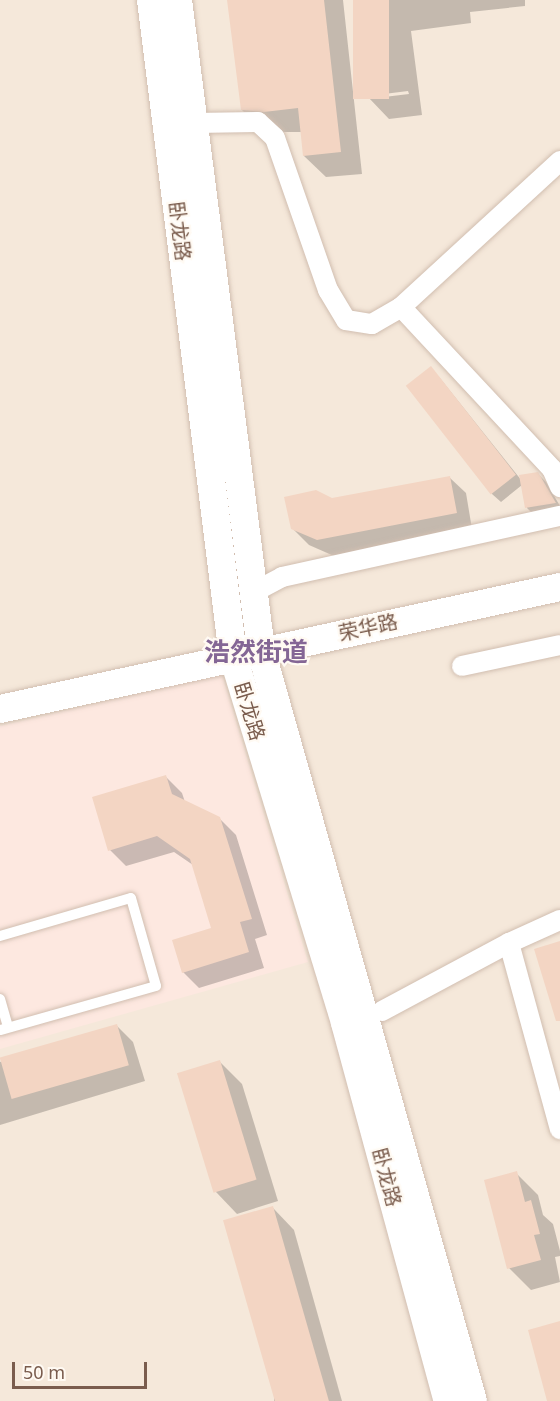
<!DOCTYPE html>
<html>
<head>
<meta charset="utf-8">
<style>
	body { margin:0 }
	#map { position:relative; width:560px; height:1401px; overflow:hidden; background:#fdf6ec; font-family:"Noto Sans","Noto Sans SC",sans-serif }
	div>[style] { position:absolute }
	.residential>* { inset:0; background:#f5e8da; transform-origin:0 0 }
	.commercial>* { inset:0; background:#fde8e0 }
	.shadow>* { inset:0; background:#0003 }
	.building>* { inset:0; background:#f3d5c3; transform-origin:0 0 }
	.roads { filter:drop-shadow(0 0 2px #d1beb0) drop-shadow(0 0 2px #d1beb0) }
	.lane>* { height:10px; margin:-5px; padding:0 5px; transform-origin:5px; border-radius:5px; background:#fff }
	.street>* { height:20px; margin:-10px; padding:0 10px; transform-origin:10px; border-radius:10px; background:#fff }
	.secondary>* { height:28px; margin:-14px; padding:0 14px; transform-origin:14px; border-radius:14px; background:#fff }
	span { translate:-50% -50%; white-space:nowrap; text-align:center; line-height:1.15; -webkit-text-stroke:4.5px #fffaf3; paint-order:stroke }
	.street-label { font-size:20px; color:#7a5c4d }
	.district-label { font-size:26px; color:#846695; font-weight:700 }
	.scale { position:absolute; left:12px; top:1362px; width:135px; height:27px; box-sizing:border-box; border:3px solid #7a5c4d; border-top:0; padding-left:8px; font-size:18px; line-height:21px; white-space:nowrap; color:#7a5c4d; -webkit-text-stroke:4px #fffaf3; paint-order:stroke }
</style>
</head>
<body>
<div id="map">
	<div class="residential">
		<i style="left:0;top:0;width:560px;height:1401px"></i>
	</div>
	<div class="commercial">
		<i style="clip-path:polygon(222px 674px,308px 962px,0 1049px,0 726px)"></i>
	</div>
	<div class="shadow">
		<i style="clip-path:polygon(228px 0,343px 0,362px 174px,326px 177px,304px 156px,302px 132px,264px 132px,242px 110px)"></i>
		<i style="clip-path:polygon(evenodd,355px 0,525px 0,525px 6px,470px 12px,471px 23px,411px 31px,422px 115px,389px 119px,368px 97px,355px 0,408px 91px,409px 94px,384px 97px,384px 94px,408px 91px)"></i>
		<i style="clip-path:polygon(439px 377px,522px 481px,537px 473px,546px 482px,560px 506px,560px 511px,535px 516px,527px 508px,522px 485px,501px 502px,492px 494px)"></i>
		<i style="clip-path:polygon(449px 477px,466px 493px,472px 529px,334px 556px,309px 545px,293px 529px,332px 500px)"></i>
		<i style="clip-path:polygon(166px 777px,182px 793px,185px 802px,219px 818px,236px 835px,267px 935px,255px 939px,264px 968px,199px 988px,183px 972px,213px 929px,193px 865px,174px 852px,126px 866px,110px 850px)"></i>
		<i style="clip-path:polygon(117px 1026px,133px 1042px,145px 1081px,0 1125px,0 1062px)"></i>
		<i style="clip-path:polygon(220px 1062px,242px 1084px,278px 1201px,237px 1214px,216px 1192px)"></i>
		<i style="clip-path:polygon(516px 1173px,538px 1195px,543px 1215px,553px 1224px,560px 1251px,560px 1256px,555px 1257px,560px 1282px,531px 1290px,509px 1268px)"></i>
		<i style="clip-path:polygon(273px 1208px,294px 1230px,342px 1401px,274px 1401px)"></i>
	</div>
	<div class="building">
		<i style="clip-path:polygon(227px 0,324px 0,341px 152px,303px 156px,298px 108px,264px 112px,241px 110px)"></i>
		<i style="left:353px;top:0;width:36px;height:99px"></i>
		<i style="left:431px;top:366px;width:138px;height:32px;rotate:52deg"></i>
		<i style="clip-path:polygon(538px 472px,556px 503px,525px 508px,519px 475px)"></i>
		<i style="clip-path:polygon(450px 476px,457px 513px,317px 540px,291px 529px,284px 497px,316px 490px,332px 498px)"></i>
		<i style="clip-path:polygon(166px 775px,172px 794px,220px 817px,252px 919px,240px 922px,249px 952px,182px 973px,172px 940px,211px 928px,190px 859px,157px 836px,108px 851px,92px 797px)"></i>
		<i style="clip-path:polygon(560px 941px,560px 1021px,556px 1021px,534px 949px)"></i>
		<i style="left:117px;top:1024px;width:43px;height:122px;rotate:74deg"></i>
		<i style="left:220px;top:1060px;width:125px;height:45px;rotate:73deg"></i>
		<i style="clip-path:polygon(517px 1171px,525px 1202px,531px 1200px,540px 1234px,534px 1235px,541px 1260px,507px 1269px,484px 1180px)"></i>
		<i style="left:273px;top:1206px;width:203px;height:52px;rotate:74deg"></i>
		<i style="clip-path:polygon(560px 1321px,560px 1401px,547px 1401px,528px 1330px)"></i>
	</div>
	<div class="roads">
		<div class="lane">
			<i style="left:0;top:936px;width:136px;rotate:-16.2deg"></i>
			<i style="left:131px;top:898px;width:91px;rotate:74.1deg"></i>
			<i style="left:156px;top:986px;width:162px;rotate:164.2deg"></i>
			<i style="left:0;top:999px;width:29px;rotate:74deg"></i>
		</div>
		<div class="street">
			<i style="left:194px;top:123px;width:64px;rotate:-0.9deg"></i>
			<i style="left:258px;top:122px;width:23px;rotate:43deg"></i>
			<i style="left:275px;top:138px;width:161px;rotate:70.8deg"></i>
			<i style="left:328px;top:290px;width:35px;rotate:59deg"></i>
			<i style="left:346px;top:320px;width:26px;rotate:9deg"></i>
			<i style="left:372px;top:324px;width:34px;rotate:-30deg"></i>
			<i style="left:560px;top:161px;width:216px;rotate:137.4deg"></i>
			<i style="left:401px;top:307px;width:221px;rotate:47deg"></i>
			<i style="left:552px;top:469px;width:20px;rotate:66deg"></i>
			<i style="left:254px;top:592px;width:32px;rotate:-28deg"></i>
			<i style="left:282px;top:577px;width:285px;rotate:-12.4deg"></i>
			<i style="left:462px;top:666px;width:100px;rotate:-12.1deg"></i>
			<i style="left:509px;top:943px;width:193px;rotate:74.7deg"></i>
			<i style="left:382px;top:1011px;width:144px;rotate:-28.2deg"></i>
			<i style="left:509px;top:943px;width:56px;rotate:-24.3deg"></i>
		</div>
		<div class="secondary">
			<i style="left:151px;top:0;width:661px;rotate:82.87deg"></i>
			<i style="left:233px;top:656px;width:384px;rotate:73deg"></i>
			<i style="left:345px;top:1023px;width:392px;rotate:74.8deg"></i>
			<i style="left:178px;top:0;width:655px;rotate:82.72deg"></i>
			<i style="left:261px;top:650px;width:780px;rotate:74.24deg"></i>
			<i style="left:0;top:709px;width:573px;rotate:-12.29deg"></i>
		</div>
	</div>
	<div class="street-label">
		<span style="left:180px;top:231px;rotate:83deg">卧龙路</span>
		<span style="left:368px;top:627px;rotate:-12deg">荣华路</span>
		<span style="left:250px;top:711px;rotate:73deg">卧龙路</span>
		<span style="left:387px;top:1177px;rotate:75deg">卧龙路</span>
	</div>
	<div class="district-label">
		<span style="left:256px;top:652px">浩然街道</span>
	</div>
	<div class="scale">50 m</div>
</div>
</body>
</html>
